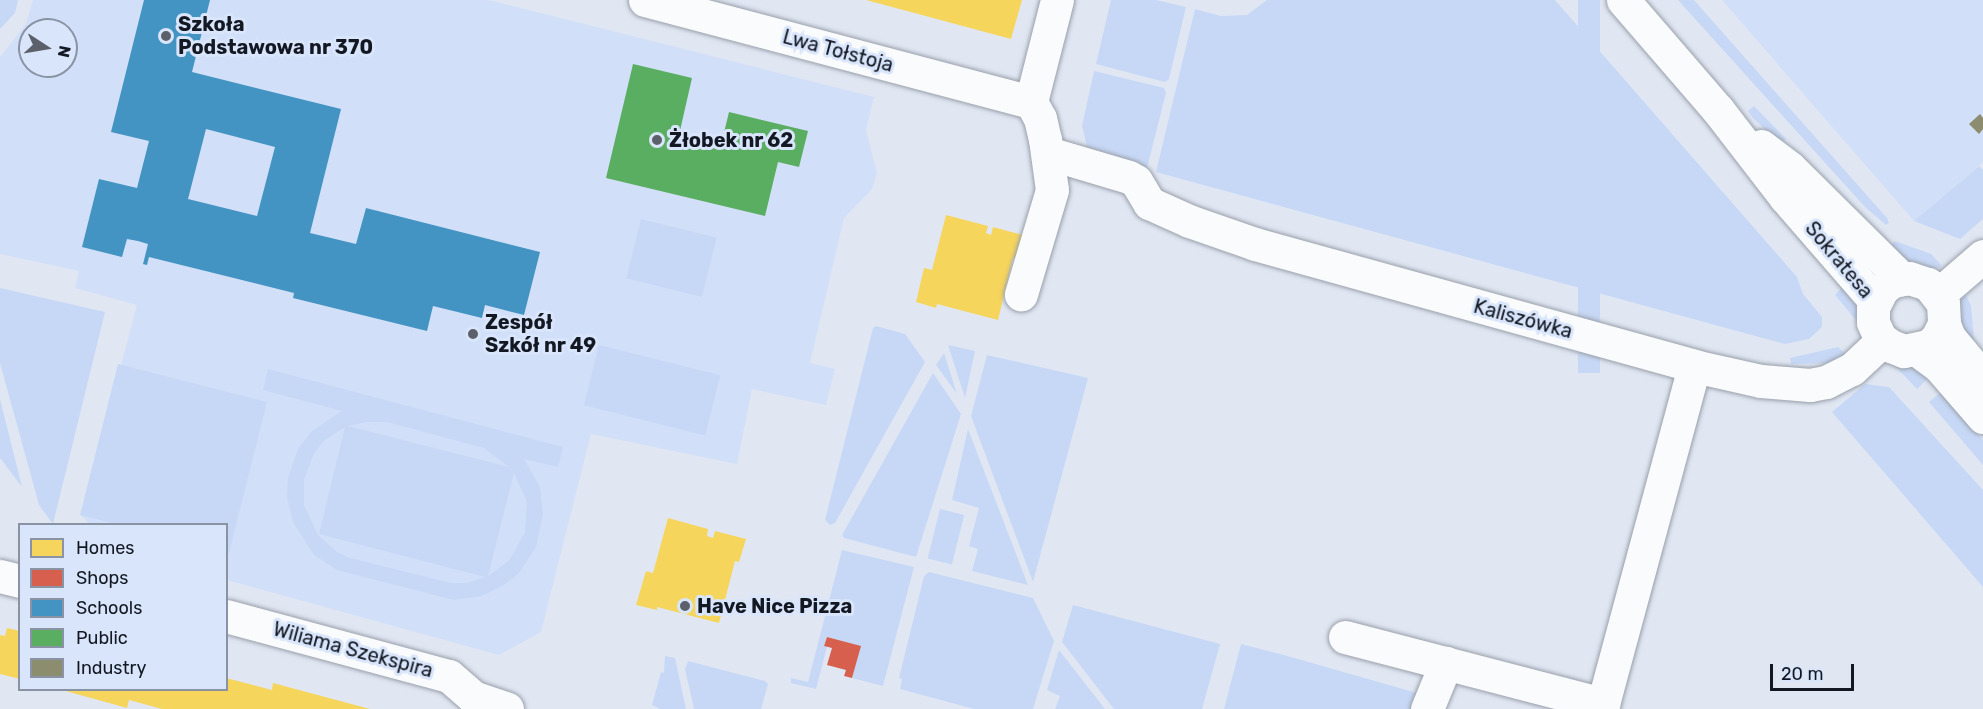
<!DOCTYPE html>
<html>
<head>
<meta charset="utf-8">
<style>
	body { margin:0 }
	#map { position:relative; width:1983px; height:709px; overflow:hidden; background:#e0e7f3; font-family:Rubik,sans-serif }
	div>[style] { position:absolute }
	.built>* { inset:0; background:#d2dff8 }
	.green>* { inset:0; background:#c7d8f6; transform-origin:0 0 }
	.homes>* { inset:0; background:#f6d55c }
	.shops>* { inset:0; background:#d6604d }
	.schools>* { inset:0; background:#4393c3 }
	.public>* { inset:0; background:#5aae61 }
	.industry>* { inset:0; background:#8c8c6e }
	.roads { filter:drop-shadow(0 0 2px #9aa0aa) drop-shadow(0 0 2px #9aa0aa) }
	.minor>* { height:33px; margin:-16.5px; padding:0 16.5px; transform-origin:16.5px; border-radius:16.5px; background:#fafbfd }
	.dots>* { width:16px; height:16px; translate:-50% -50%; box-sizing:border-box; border:3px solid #d8e5fb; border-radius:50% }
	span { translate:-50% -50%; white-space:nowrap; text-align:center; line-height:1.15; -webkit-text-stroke:6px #d8e5fb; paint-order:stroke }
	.poi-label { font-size:20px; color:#131822; font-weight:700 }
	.left { translate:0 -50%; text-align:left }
	.street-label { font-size:20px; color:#131822 }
	.legend { position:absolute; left:18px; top:523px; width:210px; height:168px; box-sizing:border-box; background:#d8e5fb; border:2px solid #8993a4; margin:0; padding:8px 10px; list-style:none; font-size:18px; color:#131822 }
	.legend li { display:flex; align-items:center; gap:12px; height:30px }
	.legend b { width:30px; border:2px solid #8993a4 }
	.north { position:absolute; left:18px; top:18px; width:60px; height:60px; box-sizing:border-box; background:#d8e5fb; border:2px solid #8993a4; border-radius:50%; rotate:102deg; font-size:16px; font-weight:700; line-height:24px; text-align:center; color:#131822 }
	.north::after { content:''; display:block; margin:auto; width:21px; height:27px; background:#5b606b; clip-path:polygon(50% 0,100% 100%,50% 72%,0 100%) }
	.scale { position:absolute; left:1770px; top:664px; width:84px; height:27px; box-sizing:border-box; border:3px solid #131822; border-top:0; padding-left:8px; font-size:18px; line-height:21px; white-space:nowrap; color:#131822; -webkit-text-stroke:4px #d8e5fb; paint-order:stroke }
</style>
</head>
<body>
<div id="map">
	<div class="built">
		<i style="clip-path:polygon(evenodd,33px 0,489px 0,874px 97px,866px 130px,877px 173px,872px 189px,844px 218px,810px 363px,835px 369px,826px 405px,752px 389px,737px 464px,591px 434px,541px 632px,499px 655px,227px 580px,226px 524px,89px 524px,81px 515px,137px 305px,75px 288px,79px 271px,0 254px,0 57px,26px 24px,33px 0,30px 30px,66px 30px,66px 66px,30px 66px,30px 30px)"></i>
		<i style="clip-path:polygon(1722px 0,1983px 0,1983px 162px,1914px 221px)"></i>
	</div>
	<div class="green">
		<i style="clip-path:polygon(0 0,18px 0,15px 13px,0 29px)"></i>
		<i style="clip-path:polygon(1111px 0,1156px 0,1186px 7px,1169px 79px,1165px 82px,1096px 64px)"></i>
		<i style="clip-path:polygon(1267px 0,1555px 0,1797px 277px,1803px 294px,1822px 317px,1822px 327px,1809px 339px,1785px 344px,1156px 172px,1195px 9px,1221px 16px,1247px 15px)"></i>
		<i style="left:1578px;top:0;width:22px;height:373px"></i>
		<i style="clip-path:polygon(1678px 0,1694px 0,1887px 218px,1889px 223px,1886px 225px,1865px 207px)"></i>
		<i style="clip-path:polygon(1094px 71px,1164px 88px,1166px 93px,1147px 168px,1088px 150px,1082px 126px)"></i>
		<i style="clip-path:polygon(1754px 106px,1786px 139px,1781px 145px,1752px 117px,1748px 111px)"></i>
		<i style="clip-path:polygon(1979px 166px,1983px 170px,1983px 219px,1960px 239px,1914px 221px)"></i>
		<i style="left:641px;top:219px;width:78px;height:61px;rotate:14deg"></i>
		<i style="clip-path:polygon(1895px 241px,1931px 254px,1942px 266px,1931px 270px,1915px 270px,1886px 249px)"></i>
		<i style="clip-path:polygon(1846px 283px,1864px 304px,1867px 333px,1835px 295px)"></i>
		<i style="clip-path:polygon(0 288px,105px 312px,53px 524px,39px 505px,0 363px)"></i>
		<i style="clip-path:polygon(1965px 293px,1971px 306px,1974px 339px,1965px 346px,1956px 303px)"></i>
		<i style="clip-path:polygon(876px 326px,905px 334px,925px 362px,835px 523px,830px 525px,825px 520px,873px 328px)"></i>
		<i style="left:599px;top:345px;width:125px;height:62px;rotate:14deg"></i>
		<i style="clip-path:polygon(948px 345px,975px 351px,965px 398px)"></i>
		<i style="clip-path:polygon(1838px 347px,1848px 356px,1832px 363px,1791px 364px,1790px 358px)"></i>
		<i style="clip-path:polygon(944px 353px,957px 394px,936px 365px)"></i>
		<i style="clip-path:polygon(987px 355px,1088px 378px,1033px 582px,971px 416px)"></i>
		<i style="clip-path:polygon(1897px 360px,1919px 368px,1928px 378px,1917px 389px,1890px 361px)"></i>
		<i style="clip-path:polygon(118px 364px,267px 402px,229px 553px,227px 553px,226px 524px,116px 524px,80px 515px)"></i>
		<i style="clip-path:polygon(evenodd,268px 369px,563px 447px,558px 467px,524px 459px,540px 487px,543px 514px,536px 547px,519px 573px,504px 585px,482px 596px,454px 600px,337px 570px,314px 555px,293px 522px,287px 497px,288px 478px,298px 449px,312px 431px,342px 411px,263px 390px,268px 369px,367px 422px,387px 422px,484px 448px,509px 467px,348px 426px,367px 422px,268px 369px,345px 427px,319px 534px,485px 577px,467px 583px,451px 583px,350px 558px,337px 552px,318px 535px,304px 505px,304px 480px,314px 453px,325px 440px,345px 427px,268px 369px,514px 473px,527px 502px,525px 532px,509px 561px,488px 576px,514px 473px)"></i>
		<i style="clip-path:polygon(933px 373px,961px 414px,916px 557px,844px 538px,842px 535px)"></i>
		<i style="clip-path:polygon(1865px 384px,1889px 387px,1983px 490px,1983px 587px,1832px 412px)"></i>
		<i style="clip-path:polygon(1941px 392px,1983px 440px,1983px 465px,1929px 402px)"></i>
		<i style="clip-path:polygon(0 399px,22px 487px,0 458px)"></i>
		<i style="clip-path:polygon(968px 429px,1028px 585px,972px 571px,978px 549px,969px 546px,979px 508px,952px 500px)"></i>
		<i style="left:940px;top:509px;width:25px;height:51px;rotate:14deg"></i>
		<i style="clip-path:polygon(842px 550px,914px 567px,883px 686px,852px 678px,860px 646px,827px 637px,824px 645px,827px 647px,816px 689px,791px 683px,791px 678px,808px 682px)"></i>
		<i style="clip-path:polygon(929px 572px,1033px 598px,1054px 641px,1033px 709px,974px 709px,900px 689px,902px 679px,899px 678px,924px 576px)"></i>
		<i style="clip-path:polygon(1073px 605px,1220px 644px,1202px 709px,1114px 709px,1062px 642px)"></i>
		<i style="clip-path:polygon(1241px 644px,1284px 655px,1424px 695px,1417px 709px,1224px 709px)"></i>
		<i style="clip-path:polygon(1059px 650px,1105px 709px,1055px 709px,1060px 696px,1047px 690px)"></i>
		<i style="clip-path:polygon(665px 656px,675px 658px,686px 709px,660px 709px,652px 705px,661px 672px,664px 673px)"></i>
		<i style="clip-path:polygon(688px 661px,765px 681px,768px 684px,761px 709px,694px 709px,685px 669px)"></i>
	</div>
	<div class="homes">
		<i style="clip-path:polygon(866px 0,1022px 0,1011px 39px)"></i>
		<i style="clip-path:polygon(946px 215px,988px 226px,986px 233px,991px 235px,993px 227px,1023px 235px,1017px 259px,1013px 258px,998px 320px,937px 304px,936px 308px,916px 302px,924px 268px,932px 270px)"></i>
		<i style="clip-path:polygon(668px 518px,708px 529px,707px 536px,713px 538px,715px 531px,746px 539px,739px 562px,735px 561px,719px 623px,657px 607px,657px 610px,636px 605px,646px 571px,653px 573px)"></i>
		<i style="clip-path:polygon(7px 628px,20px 631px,20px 679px,0 674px,0 635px,5px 636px)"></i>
		<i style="clip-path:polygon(226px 678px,272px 690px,273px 683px,370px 709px,162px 709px,129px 700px,127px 708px,62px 690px,226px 690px)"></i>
	</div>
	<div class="shops">
		<i style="clip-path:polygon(827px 637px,861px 646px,852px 678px,844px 676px,846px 670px,827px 665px,832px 648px,824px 646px)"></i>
	</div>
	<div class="schools">
		<i style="clip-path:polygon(evenodd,144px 0,210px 0,192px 72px,341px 109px,310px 233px,356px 244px,366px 208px,540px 252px,524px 315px,485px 305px,482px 318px,433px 306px,427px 331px,293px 298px,294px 293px,149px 257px,147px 265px,143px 264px,148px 244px,138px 241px,127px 239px,122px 257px,82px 247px,99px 179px,137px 188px,149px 141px,111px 132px,144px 0,206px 129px,275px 147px,257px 216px,188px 199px,206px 129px)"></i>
	</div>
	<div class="public">
		<i style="clip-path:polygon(633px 64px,692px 78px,679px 135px,721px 145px,729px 112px,808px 131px,799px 167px,778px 162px,765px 216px,606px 178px)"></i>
	</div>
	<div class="industry">
		<i style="clip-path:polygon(1980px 114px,1983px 118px,1983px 129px,1979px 134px,1969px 124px)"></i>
	</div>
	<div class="roads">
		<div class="minor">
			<i style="left:645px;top:0;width:399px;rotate:14.8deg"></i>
			<i style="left:1031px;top:102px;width:18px;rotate:61deg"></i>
			<i style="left:1040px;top:118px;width:22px;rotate:77deg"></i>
			<i style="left:1045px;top:139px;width:51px;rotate:82.2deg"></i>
			<i style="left:1052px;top:190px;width:109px;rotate:106.6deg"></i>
			<i style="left:1623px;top:0;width:145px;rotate:49.2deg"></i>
			<i style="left:1718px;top:110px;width:110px;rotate:52.4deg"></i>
			<i style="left:1785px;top:197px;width:138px;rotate:49.1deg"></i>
			<i style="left:1031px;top:102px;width:105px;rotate:-75.7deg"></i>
			<i style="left:1761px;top:146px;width:36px;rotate:37deg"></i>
			<i style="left:1790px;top:168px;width:158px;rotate:44.7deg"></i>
			<i style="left:1048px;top:153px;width:84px;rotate:16.5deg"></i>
			<i style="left:1129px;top:177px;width:8px;rotate:30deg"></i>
			<i style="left:1136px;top:181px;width:26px;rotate:59deg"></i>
			<i style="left:1149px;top:203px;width:44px;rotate:24.2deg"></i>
			<i style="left:1189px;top:221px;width:70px;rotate:19.2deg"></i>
			<i style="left:1255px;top:244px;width:456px;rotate:15.5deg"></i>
			<i style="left:1694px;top:366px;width:69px;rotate:12.6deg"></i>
			<i style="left:1761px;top:381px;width:49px;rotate:4.7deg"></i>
			<i style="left:1810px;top:385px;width:16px;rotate:-11deg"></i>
			<i style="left:1826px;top:382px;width:29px;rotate:-27deg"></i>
			<i style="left:1852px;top:369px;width:42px;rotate:-43.1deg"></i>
			<i style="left:1939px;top:294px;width:58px;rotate:-40.8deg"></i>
			<i style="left:1944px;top:324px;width:16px;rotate:117deg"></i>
			<i style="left:1937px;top:338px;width:12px;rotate:138deg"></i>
			<i style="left:1928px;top:346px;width:25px;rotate:168deg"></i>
			<i style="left:1904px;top:351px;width:14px;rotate:-159deg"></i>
			<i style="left:1891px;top:346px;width:14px;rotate:-144deg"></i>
			<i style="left:1880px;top:338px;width:17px;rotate:-114deg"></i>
			<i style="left:1873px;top:322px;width:15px;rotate:-90deg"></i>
			<i style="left:1873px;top:307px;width:20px;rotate:-63deg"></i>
			<i style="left:1882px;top:289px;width:14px;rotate:-36deg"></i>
			<i style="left:1893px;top:281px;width:16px;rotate:-11deg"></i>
			<i style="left:1909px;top:278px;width:20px;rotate:18deg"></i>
			<i style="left:1928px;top:284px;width:24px;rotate:52deg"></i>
			<i style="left:1943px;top:303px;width:21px;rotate:87deg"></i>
			<i style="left:1944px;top:324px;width:14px;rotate:69deg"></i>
			<i style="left:1949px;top:337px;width:53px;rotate:50.3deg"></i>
			<i style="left:1917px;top:350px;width:26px;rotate:36deg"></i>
			<i style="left:1938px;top:365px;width:69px;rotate:49.1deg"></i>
			<i style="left:0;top:576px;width:21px;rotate:14deg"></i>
			<i style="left:226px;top:616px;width:231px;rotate:15.1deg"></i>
			<i style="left:449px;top:676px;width:32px;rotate:41deg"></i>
			<i style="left:473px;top:697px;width:36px;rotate:19deg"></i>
			<i style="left:1345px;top:637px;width:267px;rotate:14.6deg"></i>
			<i style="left:1603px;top:704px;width:350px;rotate:-74.9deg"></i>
			<i style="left:1427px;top:709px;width:50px;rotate:-67.6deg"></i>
		</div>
	</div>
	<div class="dots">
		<i style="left:166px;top:36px;background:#5b606b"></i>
		<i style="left:657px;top:140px;background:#5b606b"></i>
		<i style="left:473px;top:334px;background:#5b606b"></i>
		<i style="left:685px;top:606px;background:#5b606b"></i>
	</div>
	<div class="poi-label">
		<span class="left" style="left:178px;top:36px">Szkoła<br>Podstawowa nr 370</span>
		<span class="left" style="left:669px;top:140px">Żłobek nr 62</span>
		<span class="left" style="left:485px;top:334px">Zespół<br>Szkół nr 49</span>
		<span class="left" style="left:697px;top:606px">Have Nice Pizza</span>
	</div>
	<div class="street-label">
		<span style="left:838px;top:51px;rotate:15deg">Lwa Tołstoja</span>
		<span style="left:1839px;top:260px;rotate:50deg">Sokratesa</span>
		<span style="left:1523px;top:319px;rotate:15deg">Kaliszówka</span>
		<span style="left:353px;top:650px;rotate:15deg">Wiliama Szekspira</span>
	</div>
	<ul class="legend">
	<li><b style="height:16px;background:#f6d55c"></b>Homes</li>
	<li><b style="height:16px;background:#d6604d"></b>Shops</li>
	<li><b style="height:16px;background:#4393c3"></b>Schools</li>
	<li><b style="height:16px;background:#5aae61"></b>Public</li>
	<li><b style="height:16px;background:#8c8c6e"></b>Industry</li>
	</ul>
	<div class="north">N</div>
	<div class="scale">20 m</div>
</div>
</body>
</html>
